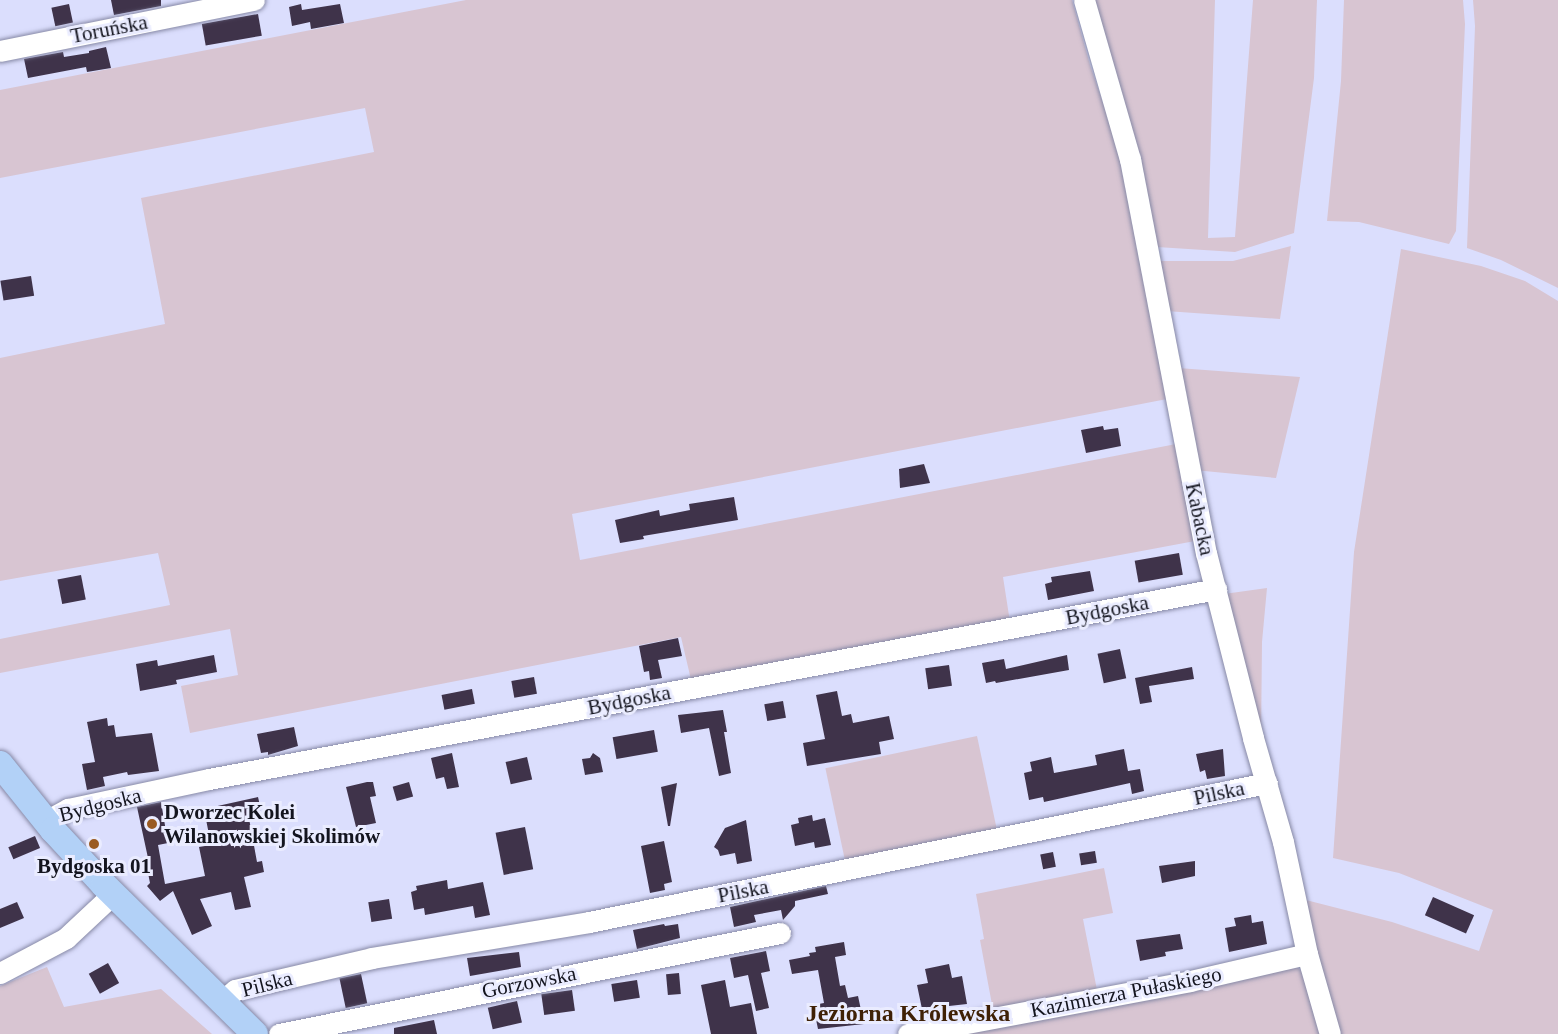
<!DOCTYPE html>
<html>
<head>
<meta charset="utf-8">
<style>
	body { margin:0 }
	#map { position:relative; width:1558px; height:1034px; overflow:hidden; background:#dbdefd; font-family:Georgia,serif }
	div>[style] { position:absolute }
	.green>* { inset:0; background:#d8c5d2; transform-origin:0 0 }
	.building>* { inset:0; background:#3f334a; transform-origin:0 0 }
	.roads { filter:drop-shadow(0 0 2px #8789a6) drop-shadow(0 0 2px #8789a6) }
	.minor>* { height:21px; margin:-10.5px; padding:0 10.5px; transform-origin:10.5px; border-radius:10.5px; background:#fff }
	.major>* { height:26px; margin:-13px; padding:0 13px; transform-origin:13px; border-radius:13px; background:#b2d1f7 }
	.dots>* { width:16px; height:16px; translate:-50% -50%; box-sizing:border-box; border:3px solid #eaecff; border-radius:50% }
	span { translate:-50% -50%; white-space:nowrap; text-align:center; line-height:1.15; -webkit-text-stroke:6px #eaecff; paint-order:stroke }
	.street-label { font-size:21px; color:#14151f }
	.poi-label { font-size:21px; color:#14151f; font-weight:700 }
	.left { translate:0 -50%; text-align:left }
	.quarter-label { font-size:24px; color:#3f2106; font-weight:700 }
</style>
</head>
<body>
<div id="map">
	<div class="green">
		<i style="clip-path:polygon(466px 0,1072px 0,1090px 65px,1117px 144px,1167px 399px,572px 514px,580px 560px,1176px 444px,1195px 541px,1003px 577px,1010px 622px,692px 684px,681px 637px,190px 733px,181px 686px,238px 675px,230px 629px,0 673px,0 639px,170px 605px,158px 553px,0 581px,0 358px,165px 324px,141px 198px,374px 152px,365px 108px,0 178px,0 90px)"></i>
		<i style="clip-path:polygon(1089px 0,1215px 0,1208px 238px,1235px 237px,1253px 0,1317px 0,1314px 78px,1294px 233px,1235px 252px,1157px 247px)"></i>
		<i style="clip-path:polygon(1344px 0,1463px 0,1465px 24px,1456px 231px,1449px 244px,1359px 222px,1327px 221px,1341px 81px)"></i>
		<i style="clip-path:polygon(1473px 0,1558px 0,1558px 288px,1501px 260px,1467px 248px,1475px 26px)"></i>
		<i style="clip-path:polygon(1291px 246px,1280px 319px,1166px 311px,1157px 265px,1161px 261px,1233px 261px)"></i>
		<i style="clip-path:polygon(1401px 249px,1481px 266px,1525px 281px,1558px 301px,1558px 1034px,1336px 1034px,1298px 898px,1392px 922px,1479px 951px,1493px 910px,1399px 873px,1333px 858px,1354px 552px)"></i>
		<i style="clip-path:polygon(1178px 368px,1300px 377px,1276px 478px,1194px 470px)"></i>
		<i style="clip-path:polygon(1267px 588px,1262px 642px,1261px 741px,1224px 594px)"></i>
		<i style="left:977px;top:736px;width:97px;height:155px;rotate:78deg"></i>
		<i style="clip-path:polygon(1104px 868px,1113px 913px,1083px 919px,1097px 990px,993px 1010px,980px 940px,984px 939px,976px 894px)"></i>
		<i style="clip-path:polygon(1295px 965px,1304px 974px,1323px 1034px,943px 1034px)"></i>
		<i style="clip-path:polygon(47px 967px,64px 1007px,161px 989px,212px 1034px,0 1034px,0 986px)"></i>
	</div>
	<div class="building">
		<i style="clip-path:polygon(111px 0,161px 0,161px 6px,114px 15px)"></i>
		<i style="left:69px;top:4px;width:19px;height:18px;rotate:78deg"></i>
		<i style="clip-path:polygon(301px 4px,302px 10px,340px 4px,344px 23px,311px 29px,310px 22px,292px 26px,289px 7px)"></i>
		<i style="left:258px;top:14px;width:22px;height:57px;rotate:80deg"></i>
		<i style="clip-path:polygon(106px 47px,111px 68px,87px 72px,86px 67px,28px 78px,24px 59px,63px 52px,64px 57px,89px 53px,89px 51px)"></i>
		<i style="left:31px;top:276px;width:20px;height:31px;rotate:81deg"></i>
		<i style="clip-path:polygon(1103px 426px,1104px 430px,1118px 428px,1121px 446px,1086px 453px,1081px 430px)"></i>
		<i style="clip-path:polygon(924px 464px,930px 483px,900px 488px,899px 469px)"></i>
		<i style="clip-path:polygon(734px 497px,738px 520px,643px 536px,644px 539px,620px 543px,615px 520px,659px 510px,660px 516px,690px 510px,689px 504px)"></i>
		<i style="left:1179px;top:553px;width:22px;height:45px;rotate:80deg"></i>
		<i style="clip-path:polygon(1090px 571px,1094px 591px,1048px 600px,1045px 584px,1052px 582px,1051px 577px)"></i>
		<i style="left:81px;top:575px;width:25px;height:24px;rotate:79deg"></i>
		<i style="clip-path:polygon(678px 638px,682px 656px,658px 660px,662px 678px,650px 680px,649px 671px,644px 672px,639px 646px)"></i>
		<i style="left:1120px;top:649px;width:30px;height:23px;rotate:78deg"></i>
		<i style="clip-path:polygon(214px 655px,217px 672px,176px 680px,177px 684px,140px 691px,136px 664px,157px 660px,158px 666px)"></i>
		<i style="clip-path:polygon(1067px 655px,1069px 670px,996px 683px,995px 681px,986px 683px,982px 663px,1004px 659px,1006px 669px)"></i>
		<i style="left:949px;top:665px;width:21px;height:24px;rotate:82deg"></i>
		<i style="clip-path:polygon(1192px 667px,1194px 679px,1149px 686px,1152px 702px,1140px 704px,1135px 678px)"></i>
		<i style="left:534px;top:677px;width:17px;height:23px;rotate:80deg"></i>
		<i style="left:472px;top:689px;width:15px;height:31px;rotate:79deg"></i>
		<i style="clip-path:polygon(837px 691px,842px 716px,851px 714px,853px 723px,889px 716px,894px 739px,879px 742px,881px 754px,807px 766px,803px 743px,825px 739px,816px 695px)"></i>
		<i style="left:783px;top:701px;width:17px;height:19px;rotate:80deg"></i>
		<i style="clip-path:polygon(723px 710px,727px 732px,724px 732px,731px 773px,719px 776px,709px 728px,681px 733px,678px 715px)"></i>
		<i style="clip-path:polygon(107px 718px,108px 726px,114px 725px,116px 737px,152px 733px,159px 771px,128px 775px,127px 772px,103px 777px,105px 786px,87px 790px,82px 764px,95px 762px,87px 722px)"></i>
		<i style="clip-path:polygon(294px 727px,298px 746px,268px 755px,268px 752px,261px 753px,257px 734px)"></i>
		<i style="left:654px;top:730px;width:22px;height:42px;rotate:80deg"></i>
		<i style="clip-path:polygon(1124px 749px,1128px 771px,1140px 769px,1144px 791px,1132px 794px,1130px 783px,1044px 802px,1043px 797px,1029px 800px,1024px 773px,1032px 771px,1030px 762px,1051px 757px,1054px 773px,1097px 765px,1095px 755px)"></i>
		<i style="clip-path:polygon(1223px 749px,1225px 776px,1207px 779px,1205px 770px,1200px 772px,1196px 754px)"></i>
		<i style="clip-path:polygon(452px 753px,459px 787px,447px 789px,444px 777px,436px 779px,431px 758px)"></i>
		<i style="clip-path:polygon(593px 753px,600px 758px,603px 772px,585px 775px,582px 759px,590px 758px)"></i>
		<i style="left:527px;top:757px;width:23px;height:22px;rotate:77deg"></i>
		<i style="clip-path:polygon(367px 782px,373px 782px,376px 796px,370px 797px,376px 823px,356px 827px,346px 787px)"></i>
		<i style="left:409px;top:782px;width:15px;height:17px;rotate:74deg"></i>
		<i style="clip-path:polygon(677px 783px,670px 826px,668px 826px,661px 787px)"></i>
		<i style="clip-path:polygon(258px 797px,261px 810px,248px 813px,257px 862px,262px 861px,264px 872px,244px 877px,251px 907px,235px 910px,231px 892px,200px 899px,212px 926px,192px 935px,173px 891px,160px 901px,147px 886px,150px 883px,145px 858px,148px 858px,137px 807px,161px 802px,168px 843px,158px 845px,165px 884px,205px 876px,199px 847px,211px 845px,204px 809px)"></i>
		<i style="clip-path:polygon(812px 815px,813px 821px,825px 818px,831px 845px,815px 848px,814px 842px,795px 846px,791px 825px,799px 823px,798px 818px)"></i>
		<i style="clip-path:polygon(746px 820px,752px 861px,737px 864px,735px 853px,720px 856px,718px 850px,714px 847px,725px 828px)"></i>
		<i style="left:525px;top:827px;width:43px;height:30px;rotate:79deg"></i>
		<i style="left:35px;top:836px;width:13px;height:29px;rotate:67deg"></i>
		<i style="clip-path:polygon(664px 841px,672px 882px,664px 884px,665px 890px,650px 893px,641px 846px)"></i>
		<i style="left:1095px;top:851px;width:12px;height:16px;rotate:81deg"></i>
		<i style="left:1053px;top:852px;width:15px;height:13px;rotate:79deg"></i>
		<i style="clip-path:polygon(1195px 861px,1195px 876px,1162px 883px,1159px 866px)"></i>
		<i style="clip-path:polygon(447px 880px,448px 889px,483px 882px,490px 915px,475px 918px,473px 906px,425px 915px,424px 908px,414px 910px,411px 892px,417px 890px,416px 886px)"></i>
		<i style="clip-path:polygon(826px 886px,828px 894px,795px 901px,795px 906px,783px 920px,781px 910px,754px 915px,756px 922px,734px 927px,730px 907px)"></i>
		<i style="left:1433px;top:897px;width:45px;height:20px;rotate:24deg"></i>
		<i style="left:389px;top:899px;width:20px;height:21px;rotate:81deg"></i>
		<i style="clip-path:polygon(17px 902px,24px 918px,0 928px,0 909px)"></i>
		<i style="clip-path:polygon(1251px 915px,1252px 923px,1263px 921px,1267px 944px,1229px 952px,1225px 928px,1236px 926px,1234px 918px)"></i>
		<i style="clip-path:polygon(664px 924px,665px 926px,678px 924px,680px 938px,637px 949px,633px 930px)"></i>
		<i style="clip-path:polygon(1180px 934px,1183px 949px,1165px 952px,1166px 956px,1140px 961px,1136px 940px)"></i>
		<i style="clip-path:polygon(844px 942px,846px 955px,835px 957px,840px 986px,845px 985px,848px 998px,858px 996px,864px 1024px,818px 1029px,813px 1005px,824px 1003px,818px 970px,792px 974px,789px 960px,810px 956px,809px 953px,816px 952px,815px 947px)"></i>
		<i style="clip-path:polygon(766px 951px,770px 971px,761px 973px,769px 1008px,756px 1011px,748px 975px,734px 978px,730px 958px)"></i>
		<i style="clip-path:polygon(519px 952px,521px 967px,470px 976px,467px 958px)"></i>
		<i style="left:108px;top:963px;width:23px;height:22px;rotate:61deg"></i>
		<i style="clip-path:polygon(949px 964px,952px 978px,962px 976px,967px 1004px,922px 1009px,917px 985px,928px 983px,925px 969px)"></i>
		<i style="left:679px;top:973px;width:21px;height:13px;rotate:85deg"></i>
		<i style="left:361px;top:974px;width:30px;height:22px;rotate:78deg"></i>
		<i style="left:637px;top:980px;width:18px;height:26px;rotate:81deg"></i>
		<i style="clip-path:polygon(725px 980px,730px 1007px,751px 1003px,757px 1034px,711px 1034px,701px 985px)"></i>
		<i style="left:572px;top:990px;width:21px;height:31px;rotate:82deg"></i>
		<i style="left:517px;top:1001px;width:22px;height:30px;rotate:77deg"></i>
		<i style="clip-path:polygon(434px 1020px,437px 1034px,394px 1034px,394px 1028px)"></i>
	</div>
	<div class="roads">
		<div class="minor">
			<i style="left:1084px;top:0;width:166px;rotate:73.9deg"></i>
			<i style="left:1130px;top:159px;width:401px;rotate:79.1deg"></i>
			<i style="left:1206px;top:553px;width:191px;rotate:75.7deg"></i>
			<i style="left:1253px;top:738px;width:108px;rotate:73.9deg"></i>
			<i style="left:1283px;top:842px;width:115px;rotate:77.9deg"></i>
			<i style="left:1307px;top:954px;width:83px;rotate:74deg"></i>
			<i style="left:0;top:51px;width:259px;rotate:-11.4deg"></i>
			<i style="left:46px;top:821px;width:25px;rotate:-29deg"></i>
			<i style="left:68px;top:809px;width:144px;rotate:-12deg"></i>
			<i style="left:209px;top:779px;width:1025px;rotate:-10.68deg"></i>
			<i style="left:0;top:973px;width:75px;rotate:-27.9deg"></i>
			<i style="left:66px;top:938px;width:64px;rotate:-43.1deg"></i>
			<i style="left:222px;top:1001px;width:17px;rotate:-40deg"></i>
			<i style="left:235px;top:990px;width:141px;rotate:-13.1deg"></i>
			<i style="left:372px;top:958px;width:220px;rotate:-9.4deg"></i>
			<i style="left:589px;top:922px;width:692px;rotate:-11.59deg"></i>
			<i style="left:279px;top:1034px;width:511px;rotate:-11.4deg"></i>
			<i style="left:908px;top:1034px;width:287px;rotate:-10.6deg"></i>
			<i style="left:1190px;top:981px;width:120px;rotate:-13deg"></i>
		</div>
		<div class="major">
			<i style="left:0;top:764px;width:85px;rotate:51.2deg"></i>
			<i style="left:53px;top:830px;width:75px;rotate:47.2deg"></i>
			<i style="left:104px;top:885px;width:212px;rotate:44.6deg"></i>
		</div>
	</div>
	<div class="dots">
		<i style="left:152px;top:824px;background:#9a5b22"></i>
		<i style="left:94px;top:844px;background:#9a5b22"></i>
	</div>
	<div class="street-label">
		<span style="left:109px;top:29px;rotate:-11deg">Toruńska</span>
		<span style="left:1200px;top:519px;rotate:78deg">Kabacka</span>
		<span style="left:1107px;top:610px;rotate:-11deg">Bydgoska</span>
		<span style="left:629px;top:700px;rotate:-11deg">Bydgoska</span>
		<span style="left:1219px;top:793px;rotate:-12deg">Pilska</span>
		<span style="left:100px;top:805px;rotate:-14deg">Bydgoska</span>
		<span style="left:743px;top:891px;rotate:-11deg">Pilska</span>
		<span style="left:529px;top:982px;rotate:-11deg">Gorzowska</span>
		<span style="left:267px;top:984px;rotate:-14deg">Pilska</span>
		<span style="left:1126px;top:992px;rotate:-11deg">Kazimierza Pułaskiego</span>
	</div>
	<div class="poi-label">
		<span class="left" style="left:164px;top:824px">Dworzec Kolei<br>Wilanowskiej Skolimów</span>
		<span style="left:94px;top:866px">Bydgoska 01</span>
	</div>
	<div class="quarter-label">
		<span style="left:908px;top:1014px">Jeziorna Królewska</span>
	</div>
</div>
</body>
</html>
